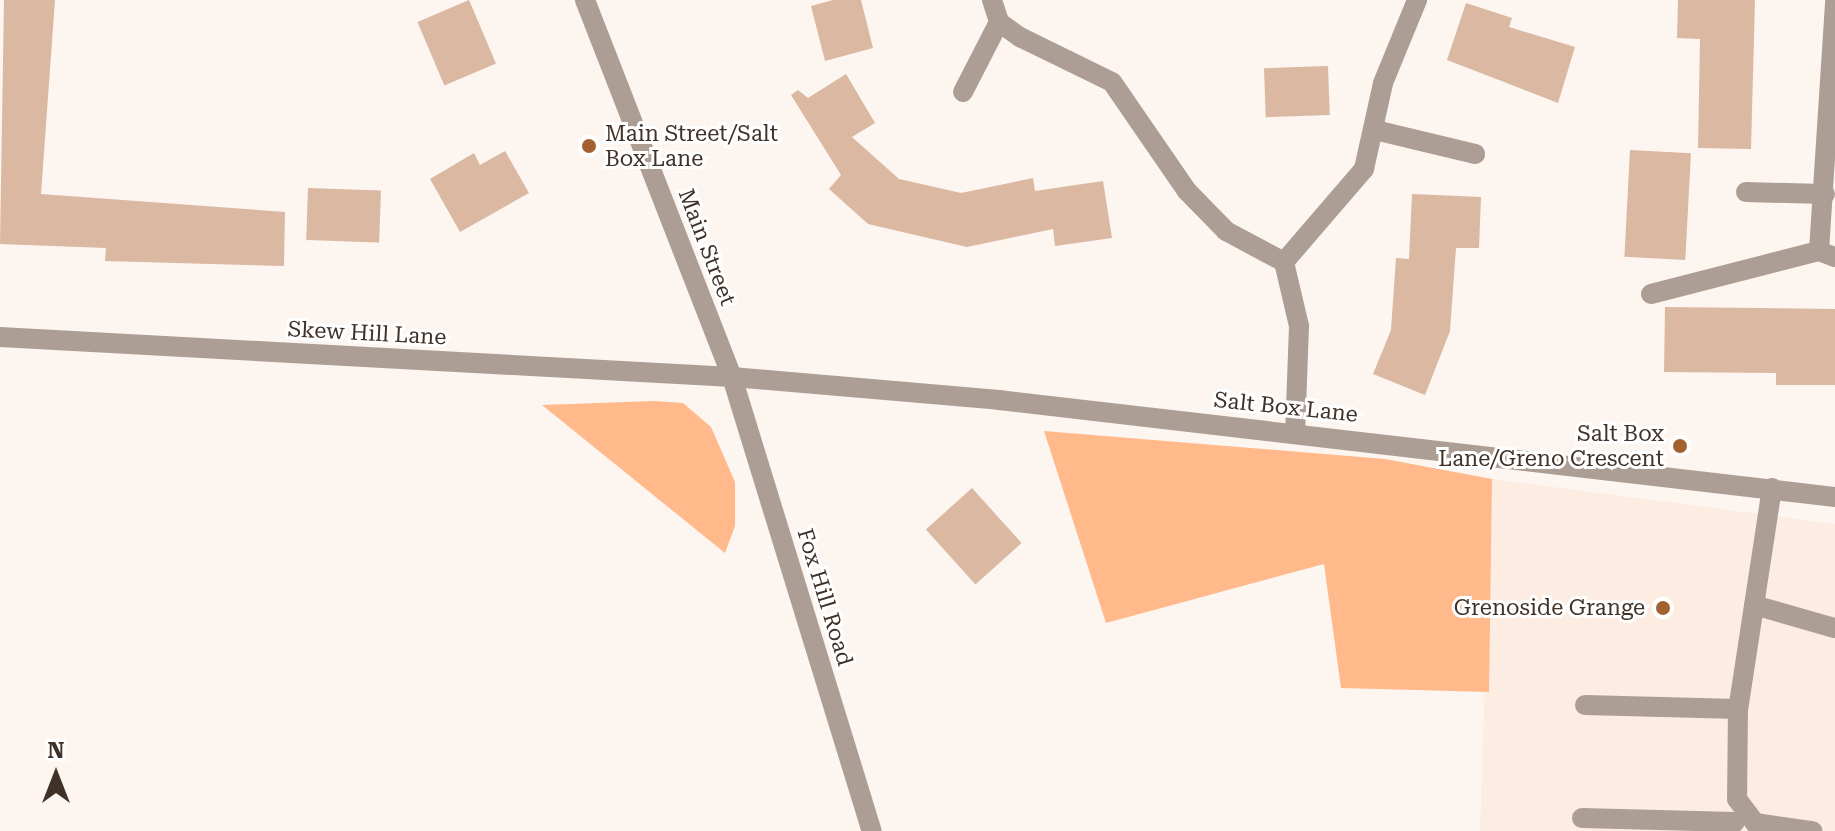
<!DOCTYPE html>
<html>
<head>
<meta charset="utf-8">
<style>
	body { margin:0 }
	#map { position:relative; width:1835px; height:831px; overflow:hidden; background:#fcf5f0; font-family:"Roboto Serif",serif }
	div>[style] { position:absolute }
	.built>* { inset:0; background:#fdece1 }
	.green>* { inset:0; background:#ffb98b }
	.building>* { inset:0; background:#dab8a2; transform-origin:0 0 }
	.service>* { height:20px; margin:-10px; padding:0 10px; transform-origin:10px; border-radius:10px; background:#ad9e95 }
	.minor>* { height:20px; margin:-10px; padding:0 10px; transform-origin:10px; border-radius:10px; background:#ad9e95 }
	.tertiary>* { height:20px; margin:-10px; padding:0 10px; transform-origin:10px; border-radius:10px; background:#ad9e95 }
	.dots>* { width:22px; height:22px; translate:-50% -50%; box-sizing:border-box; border:4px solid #fff; border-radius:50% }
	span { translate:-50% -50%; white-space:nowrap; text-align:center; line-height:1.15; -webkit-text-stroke:6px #fff; paint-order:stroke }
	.poi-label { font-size:22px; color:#403229 }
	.left { translate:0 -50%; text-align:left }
	.right { translate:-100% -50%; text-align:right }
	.street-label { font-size:22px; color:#403229 }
	.north { position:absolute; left:16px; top:735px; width:80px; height:80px; -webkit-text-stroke:6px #fff; paint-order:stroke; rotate:0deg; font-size:22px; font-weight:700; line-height:32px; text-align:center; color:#403229 }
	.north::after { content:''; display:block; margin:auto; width:28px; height:36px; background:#403229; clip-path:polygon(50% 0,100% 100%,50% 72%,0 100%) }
</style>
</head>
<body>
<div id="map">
	<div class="built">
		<i style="clip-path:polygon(1492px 479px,1835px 524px,1835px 831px,1480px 831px)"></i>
	</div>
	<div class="green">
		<i style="clip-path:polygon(654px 401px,683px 403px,711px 427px,735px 482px,735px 526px,725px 553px,542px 405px)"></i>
		<i style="clip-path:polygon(1044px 431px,1385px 459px,1492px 479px,1489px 692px,1341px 688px,1324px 564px,1106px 623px)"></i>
	</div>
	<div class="building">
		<i style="clip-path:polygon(4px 0,55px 0,41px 194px,285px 212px,284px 266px,105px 261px,106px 248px,0 244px)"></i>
		<i style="left:469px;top:0;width:69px;height:56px;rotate:67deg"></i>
		<i style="clip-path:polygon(833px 0,861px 0,873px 48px,825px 61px,811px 6px)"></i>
		<i style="clip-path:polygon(1678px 0,1755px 0,1751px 149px,1698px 148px,1700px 39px,1677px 38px)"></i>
		<i style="clip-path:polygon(1466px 3px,1512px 18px,1509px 27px,1575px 47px,1558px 103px,1447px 60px)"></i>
		<i style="left:1328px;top:66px;width:49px;height:64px;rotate:88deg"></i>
		<i style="clip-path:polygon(846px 74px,875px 123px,852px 137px,899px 179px,961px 193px,1033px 178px,1035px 191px,1103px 181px,1112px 238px,1055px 246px,1053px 229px,967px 247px,868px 224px,829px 189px,841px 175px,791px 95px,798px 90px,808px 98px)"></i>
		<i style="left:1630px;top:150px;width:61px;height:107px;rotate:3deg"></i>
		<i style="clip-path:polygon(505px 151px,529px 193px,460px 232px,430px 179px,474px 153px,480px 165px)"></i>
		<i style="left:308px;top:188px;width:73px;height:52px;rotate:2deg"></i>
		<i style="clip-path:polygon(1412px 194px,1481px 197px,1479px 248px,1456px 248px,1450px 331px,1425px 395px,1373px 374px,1391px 330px,1396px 258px,1409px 259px)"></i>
		<i style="clip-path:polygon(1665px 307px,1835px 309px,1835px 385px,1776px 385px,1776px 373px,1664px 372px)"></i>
		<i style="left:972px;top:488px;width:74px;height:62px;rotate:48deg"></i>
	</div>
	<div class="service">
		<i style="left:1651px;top:294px;width:173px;rotate:-14.4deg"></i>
		<i style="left:1819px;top:251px;width:17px;rotate:21deg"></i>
		<i style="left:1772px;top:488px;width:224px;rotate:98.7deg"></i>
		<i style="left:1738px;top:709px;width:90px;rotate:90.6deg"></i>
		<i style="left:1737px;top:799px;width:30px;rotate:53deg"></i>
		<i style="left:1755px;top:823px;width:58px;rotate:8deg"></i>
		<i style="left:1754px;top:605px;width:84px;rotate:15.9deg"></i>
		<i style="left:1585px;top:705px;width:153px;rotate:1.5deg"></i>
		<i style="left:1582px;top:818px;width:153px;rotate:1.5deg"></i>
	</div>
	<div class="minor">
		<i style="left:585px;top:0;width:405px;rotate:68.7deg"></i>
		<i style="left:992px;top:0;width:23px;rotate:72deg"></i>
		<i style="left:999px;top:22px;width:26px;rotate:36deg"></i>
		<i style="left:1020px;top:37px;width:102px;rotate:26.1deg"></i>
		<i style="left:1112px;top:82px;width:132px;rotate:55.5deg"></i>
		<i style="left:1187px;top:191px;width:56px;rotate:45.7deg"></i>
		<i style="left:1226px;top:231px;width:66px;rotate:28.1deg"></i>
		<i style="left:1284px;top:262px;width:66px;rotate:76.8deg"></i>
		<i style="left:1299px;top:326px;width:107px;rotate:92.1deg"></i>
		<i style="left:963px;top:92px;width:79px;rotate:-62.8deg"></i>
		<i style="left:1375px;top:130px;width:103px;rotate:13.5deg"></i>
		<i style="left:1746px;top:192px;width:79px;rotate:1.5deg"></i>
		<i style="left:1819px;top:251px;width:251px;rotate:-86.3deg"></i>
		<i style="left:1284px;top:262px;width:123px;rotate:-49.3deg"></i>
		<i style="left:1364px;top:169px;width:88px;rotate:-77.5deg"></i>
		<i style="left:1383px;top:83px;width:90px;rotate:-67.7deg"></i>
	</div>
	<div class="tertiary">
		<i style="left:0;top:337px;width:733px;rotate:3.13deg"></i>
		<i style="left:732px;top:377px;width:268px;rotate:4.9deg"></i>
		<i style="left:999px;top:400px;width:842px;rotate:6.62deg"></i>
		<i style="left:732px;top:377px;width:475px;rotate:72.9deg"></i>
	</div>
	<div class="dots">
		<i style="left:589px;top:146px;background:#a46130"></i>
		<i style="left:1680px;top:446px;background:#a46130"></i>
		<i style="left:1663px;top:608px;background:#a46130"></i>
	</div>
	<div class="poi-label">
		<span class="left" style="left:605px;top:146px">Main Street/Salt<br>Box Lane</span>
		<span class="right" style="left:1664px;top:446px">Salt Box<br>Lane/Greno Crescent</span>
		<span class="right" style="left:1645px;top:608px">Grenoside Grange</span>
	</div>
	<div class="street-label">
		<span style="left:707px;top:247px;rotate:69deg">Main Street</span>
		<span style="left:367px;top:333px;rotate:3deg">Skew Hill Lane</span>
		<span style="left:1286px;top:407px;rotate:6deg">Salt Box Lane</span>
		<span style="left:825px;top:597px;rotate:73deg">Fox Hill Road</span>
	</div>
	<div class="north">N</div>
</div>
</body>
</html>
